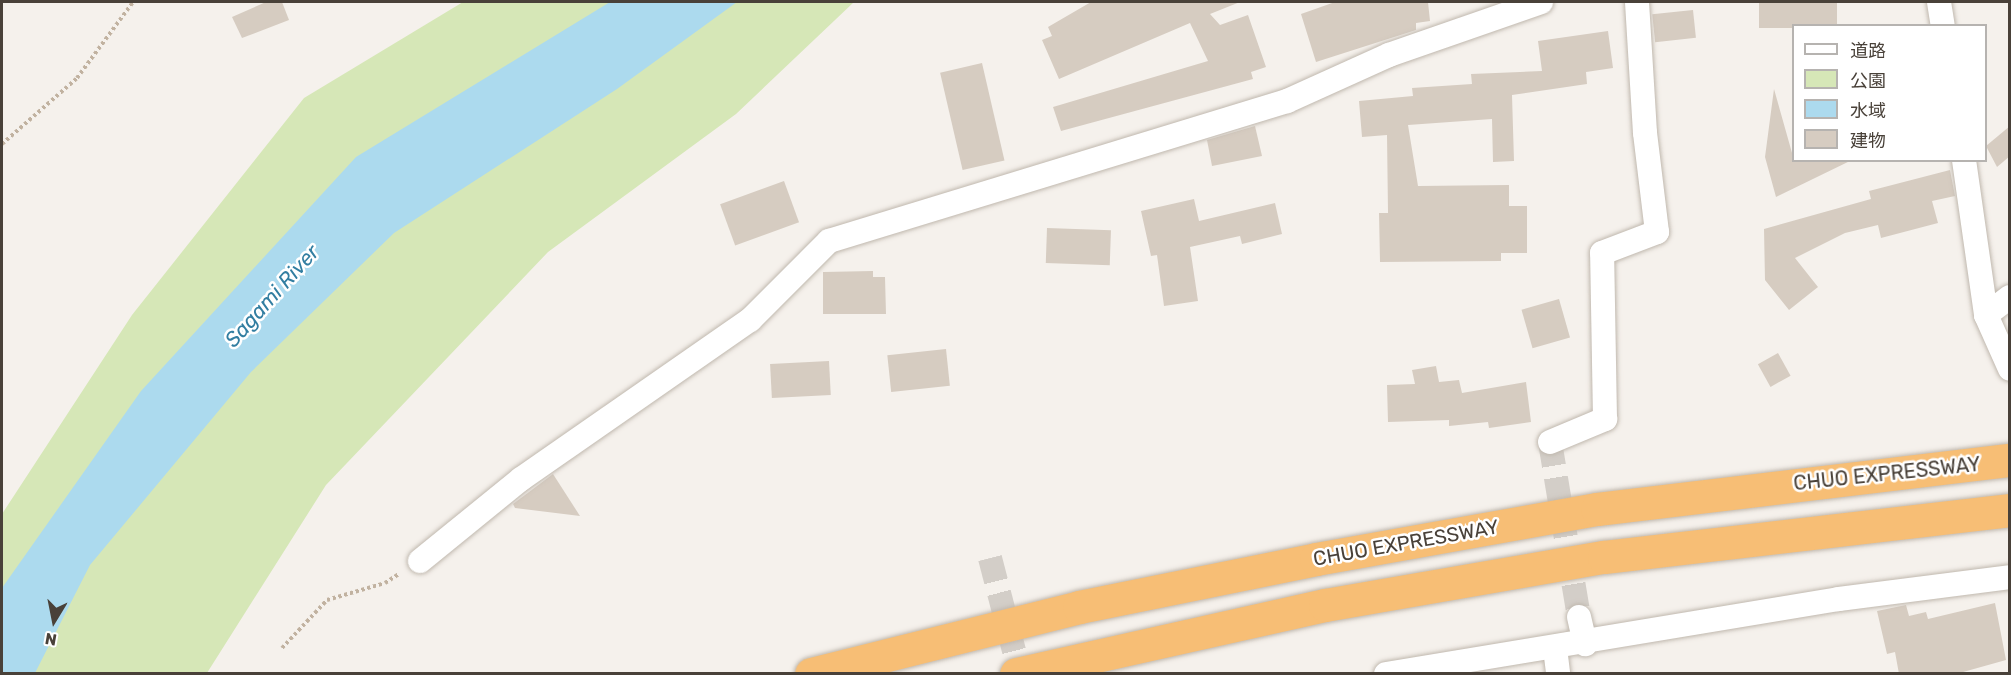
<!DOCTYPE html>
<html>
<head>
<meta charset="utf-8">
<style>
	body { margin:0 }
	#map { position:relative; width:2011px; height:675px; overflow:hidden; background:#f5f1ec; font-family:Rubik,"Noto Sans JP",sans-serif }
	div>[style] { position:absolute }
	.green>* { inset:0; background:#d6e7b7 }
	.water>* { inset:0; background:#acdaee }
	.building>* { inset:0; background:#d6ccc1; transform-origin:0 0 }
	.street-tunnel>* { height:24px; margin-top:-12px; transform-origin:0; background:repeating-linear-gradient(90deg,#d3cec8 0 24px,transparent 0 36px) }
	.path>* { height:4px; margin-top:-2px; transform-origin:0; background:repeating-linear-gradient(90deg,#c1b2a0 0 3px,transparent 0 6px) }
	.roads { filter:drop-shadow(0 0 2px #c0b8ae) drop-shadow(0 0 2px #c0b8ae) }
	.street>* { height:24px; margin:-12px; padding:0 12px; transform-origin:12px; border-radius:12px; background:#fff }
	.highway>* { height:33px; margin:-16.5px; padding:0 16.5px; transform-origin:16.5px; border-radius:16.5px; background:#f7be75 }
	span { translate:-50% -50%; white-space:nowrap; text-align:center; line-height:1.15; -webkit-text-stroke:5px #fff; paint-order:stroke }
	.street-label { font-size:20px; color:#494139 }
	.water-label { font-size:21px; color:#327ea1; font-style:italic }
	.frame { position:absolute; inset:0; border:3px solid #494139; pointer-events:none }
	.legend { position:absolute; left:1792px; top:24px; width:195px; height:138px; box-sizing:border-box; background:#fff; border:2px solid #b6b3b0; margin:0; padding:8px 10px; list-style:none; font-size:18px; color:#494139 }
	.legend li { display:flex; align-items:center; gap:12px; height:30px }
	.legend b { width:30px; border:2px solid #b6b3b0 }
	.north { position:absolute; left:24px; top:591px; width:60px; height:60px; -webkit-text-stroke:4px #fff; paint-order:stroke; rotate:190deg; font-size:16px; font-weight:700; line-height:24px; text-align:center; color:#494139 }
	.north::after { content:''; display:block; margin:auto; width:21px; height:27px; background:#494139; clip-path:polygon(50% 0,100% 100%,50% 72%,0 100%) }
</style>
</head>
<body>
<div id="map">
	<div class="green">
		<i style="clip-path:polygon(463px 2px,854px 2px,736px 114px,548px 252px,326px 485px,207px 673px,2px 674px,2px 514px,132px 315px,304px 98px)"></i>
	</div>
	<div class="water">
		<i style="clip-path:polygon(610px 2px,737px 2px,617px 89px,394px 233px,251px 372px,90px 565px,35px 673px,2px 673px,2px 588px,141px 391px,356px 157px)"></i>
	</div>
	<div class="building">
		<i style="clip-path:polygon(266px 2px,282px 2px,289px 20px,242px 38px,232px 17px)"></i>
		<i style="clip-path:polygon(1091px 2px,1240px 2px,1210px 14px,1220px 25px,1248px 15px,1266px 67px,1251px 72px,1253px 79px,1061px 131px,1053px 107px,1208px 61px,1190px 23px,1059px 79px,1042px 40px,1052px 36px,1048px 27px)"></i>
		<i style="clip-path:polygon(1335px 2px,1428px 2px,1430px 21px,1416px 23px,1416px 30px,1316px 62px,1301px 14px)"></i>
		<i style="left:1759px;top:2px;width:78px;height:26px"></i>
		<i style="left:1693px;top:10px;width:28px;height:41px;rotate:84deg"></i>
		<i style="clip-path:polygon(1608px 31px,1613px 68px,1586px 72px,1587px 84px,1512px 95px,1514px 161px,1493px 162px,1492px 119px,1408px 125px,1418px 186px,1509px 185px,1509px 206px,1527px 206px,1527px 253px,1501px 253px,1501px 261px,1380px 262px,1379px 213px,1388px 213px,1387px 135px,1362px 137px,1359px 101px,1413px 96px,1412px 88px,1472px 84px,1471px 74px,1542px 71px,1538px 41px)"></i>
		<i style="left:982px;top:63px;width:100px;height:43px;rotate:77deg"></i>
		<i style="clip-path:polygon(1774px 89px,1794px 160px,1852px 160px,1776px 197px,1765px 157px)"></i>
		<i style="clip-path:polygon(1255px 126px,1262px 156px,1212px 166px,1207px 140px)"></i>
		<i style="clip-path:polygon(2010px 126px,2010px 156px,1997px 167px,1986px 146px)"></i>
		<i style="clip-path:polygon(1950px 170px,1955px 196px,1932px 201px,1938px 223px,1881px 238px,1878px 225px,1845px 233px,1795px 258px,1818px 287px,1789px 310px,1765px 280px,1764px 229px,1871px 199px,1869px 191px)"></i>
		<i style="left:784px;top:181px;width:44px;height:68px;rotate:70deg"></i>
		<i style="clip-path:polygon(1194px 199px,1199px 221px,1275px 203px,1282px 234px,1242px 244px,1240px 236px,1190px 247px,1198px 301px,1164px 306px,1157px 255px,1151px 256px,1141px 211px)"></i>
		<i style="left:1047px;top:228px;width:64px;height:35px;rotate:2deg"></i>
		<i style="clip-path:polygon(873px 271px,873px 277px,885px 277px,886px 314px,823px 314px,823px 272px)"></i>
		<i style="left:1559px;top:299px;width:40px;height:39px;rotate:74deg"></i>
		<i style="left:946px;top:349px;width:37px;height:59px;rotate:84deg"></i>
		<i style="left:1778px;top:353px;width:26px;height:23px;rotate:61deg"></i>
		<i style="left:829px;top:361px;width:34px;height:59px;rotate:87deg"></i>
		<i style="clip-path:polygon(1436px 366px,1439px 382px,1459px 380px,1462px 393px,1526px 382px,1531px 422px,1489px 428px,1488px 422px,1449px 426px,1449px 420px,1388px 422px,1387px 385px,1415px 384px,1412px 370px)"></i>
		<i style="clip-path:polygon(553px 474px,580px 516px,515px 508px,513px 504px)"></i>
		<i style="clip-path:polygon(1995px 603px,2006px 660px,1956px 674px,1899px 674px,1895px 652px,1887px 654px,1877px 611px,1906px 605px,1909px 616px,1926px 612px,1928px 619px)"></i>
	</div>
	<div class="street-tunnel">
		<i style="left:1550px;top:442px;width:177px;rotate:80.6deg"></i>
		<i style="left:990px;top:558px;width:120px;rotate:75.5deg"></i>
	</div>
	<div class="path">
		<i style="left:2px;top:144px;width:100px;rotate:-41.3deg"></i>
		<i style="left:77px;top:78px;width:94px;rotate:-53.6deg"></i>
		<i style="left:282px;top:648px;width:66px;rotate:-46.8deg"></i>
		<i style="left:327px;top:600px;width:60px;rotate:-16.3deg"></i>
		<i style="left:385px;top:583px;width:17px;rotate:-33deg"></i>
	</div>
	<div class="roads">
		<div class="street">
			<i style="left:1939px;top:2px;width:24px;rotate:81deg"></i>
			<i style="left:1964px;top:160px;width:157px;rotate:81.9deg"></i>
			<i style="left:1986px;top:315px;width:59px;rotate:66deg"></i>
			<i style="left:1986px;top:315px;width:30px;rotate:-37deg"></i>
			<i style="left:1550px;top:442px;width:60px;rotate:-22.7deg"></i>
			<i style="left:1605px;top:419px;width:166px;rotate:-91deg"></i>
			<i style="left:1602px;top:253px;width:59px;rotate:-20.9deg"></i>
			<i style="left:1657px;top:232px;width:100px;rotate:-96.9deg"></i>
			<i style="left:1645px;top:133px;width:131px;rotate:-93.5deg"></i>
			<i style="left:420px;top:561px;width:130px;rotate:-39.1deg"></i>
			<i style="left:521px;top:479px;width:279px;rotate:-34.8deg"></i>
			<i style="left:750px;top:320px;width:112px;rotate:-45deg"></i>
			<i style="left:829px;top:241px;width:479px;rotate:-17deg"></i>
			<i style="left:1287px;top:101px;width:112px;rotate:-24.3deg"></i>
			<i style="left:1389px;top:55px;width:161px;rotate:-19.2deg"></i>
			<i style="left:1579px;top:617px;width:28px;rotate:77deg"></i>
			<i style="left:1555px;top:648px;width:26px;rotate:83deg"></i>
			<i style="left:1386px;top:674px;width:459px;rotate:-9.4deg"></i>
			<i style="left:1839px;top:599px;width:172px;rotate:-7.3deg"></i>
		</div>
		<div class="highway">
			<i style="left:811px;top:674px;width:276px;rotate:-14deg"></i>
			<i style="left:1079px;top:607px;width:242px;rotate:-11.4deg"></i>
			<i style="left:1316px;top:559px;width:285px;rotate:-10.1deg"></i>
			<i style="left:1597px;top:509px;width:416px;rotate:-6.8deg"></i>
			<i style="left:1016px;top:674px;width:317px;rotate:-12.6deg"></i>
			<i style="left:1325px;top:605px;width:283px;rotate:-9.8deg"></i>
			<i style="left:1604px;top:557px;width:409px;rotate:-6.6deg"></i>
		</div>
	</div>
	<div class="street-label">
		<span style="left:1887px;top:474px;rotate:-6deg">CHUO EXPRESSWAY</span>
		<span style="left:1406px;top:543px;rotate:-10deg">CHUO EXPRESSWAY</span>
	</div>
	<div class="water-label">
		<span style="left:272px;top:296px;rotate:-48deg">Sagami River</span>
	</div>
	<div class="frame"></div>
	<ul class="legend">
	<li><b style="height:8px;background:#fff"></b>道路</li>
	<li><b style="height:16px;background:#d6e7b7"></b>公園</li>
	<li><b style="height:16px;background:#acdaee"></b>水域</li>
	<li><b style="height:16px;background:#d6ccc1"></b>建物</li>
	</ul>
	<div class="north">N</div>
</div>
</body>
</html>
